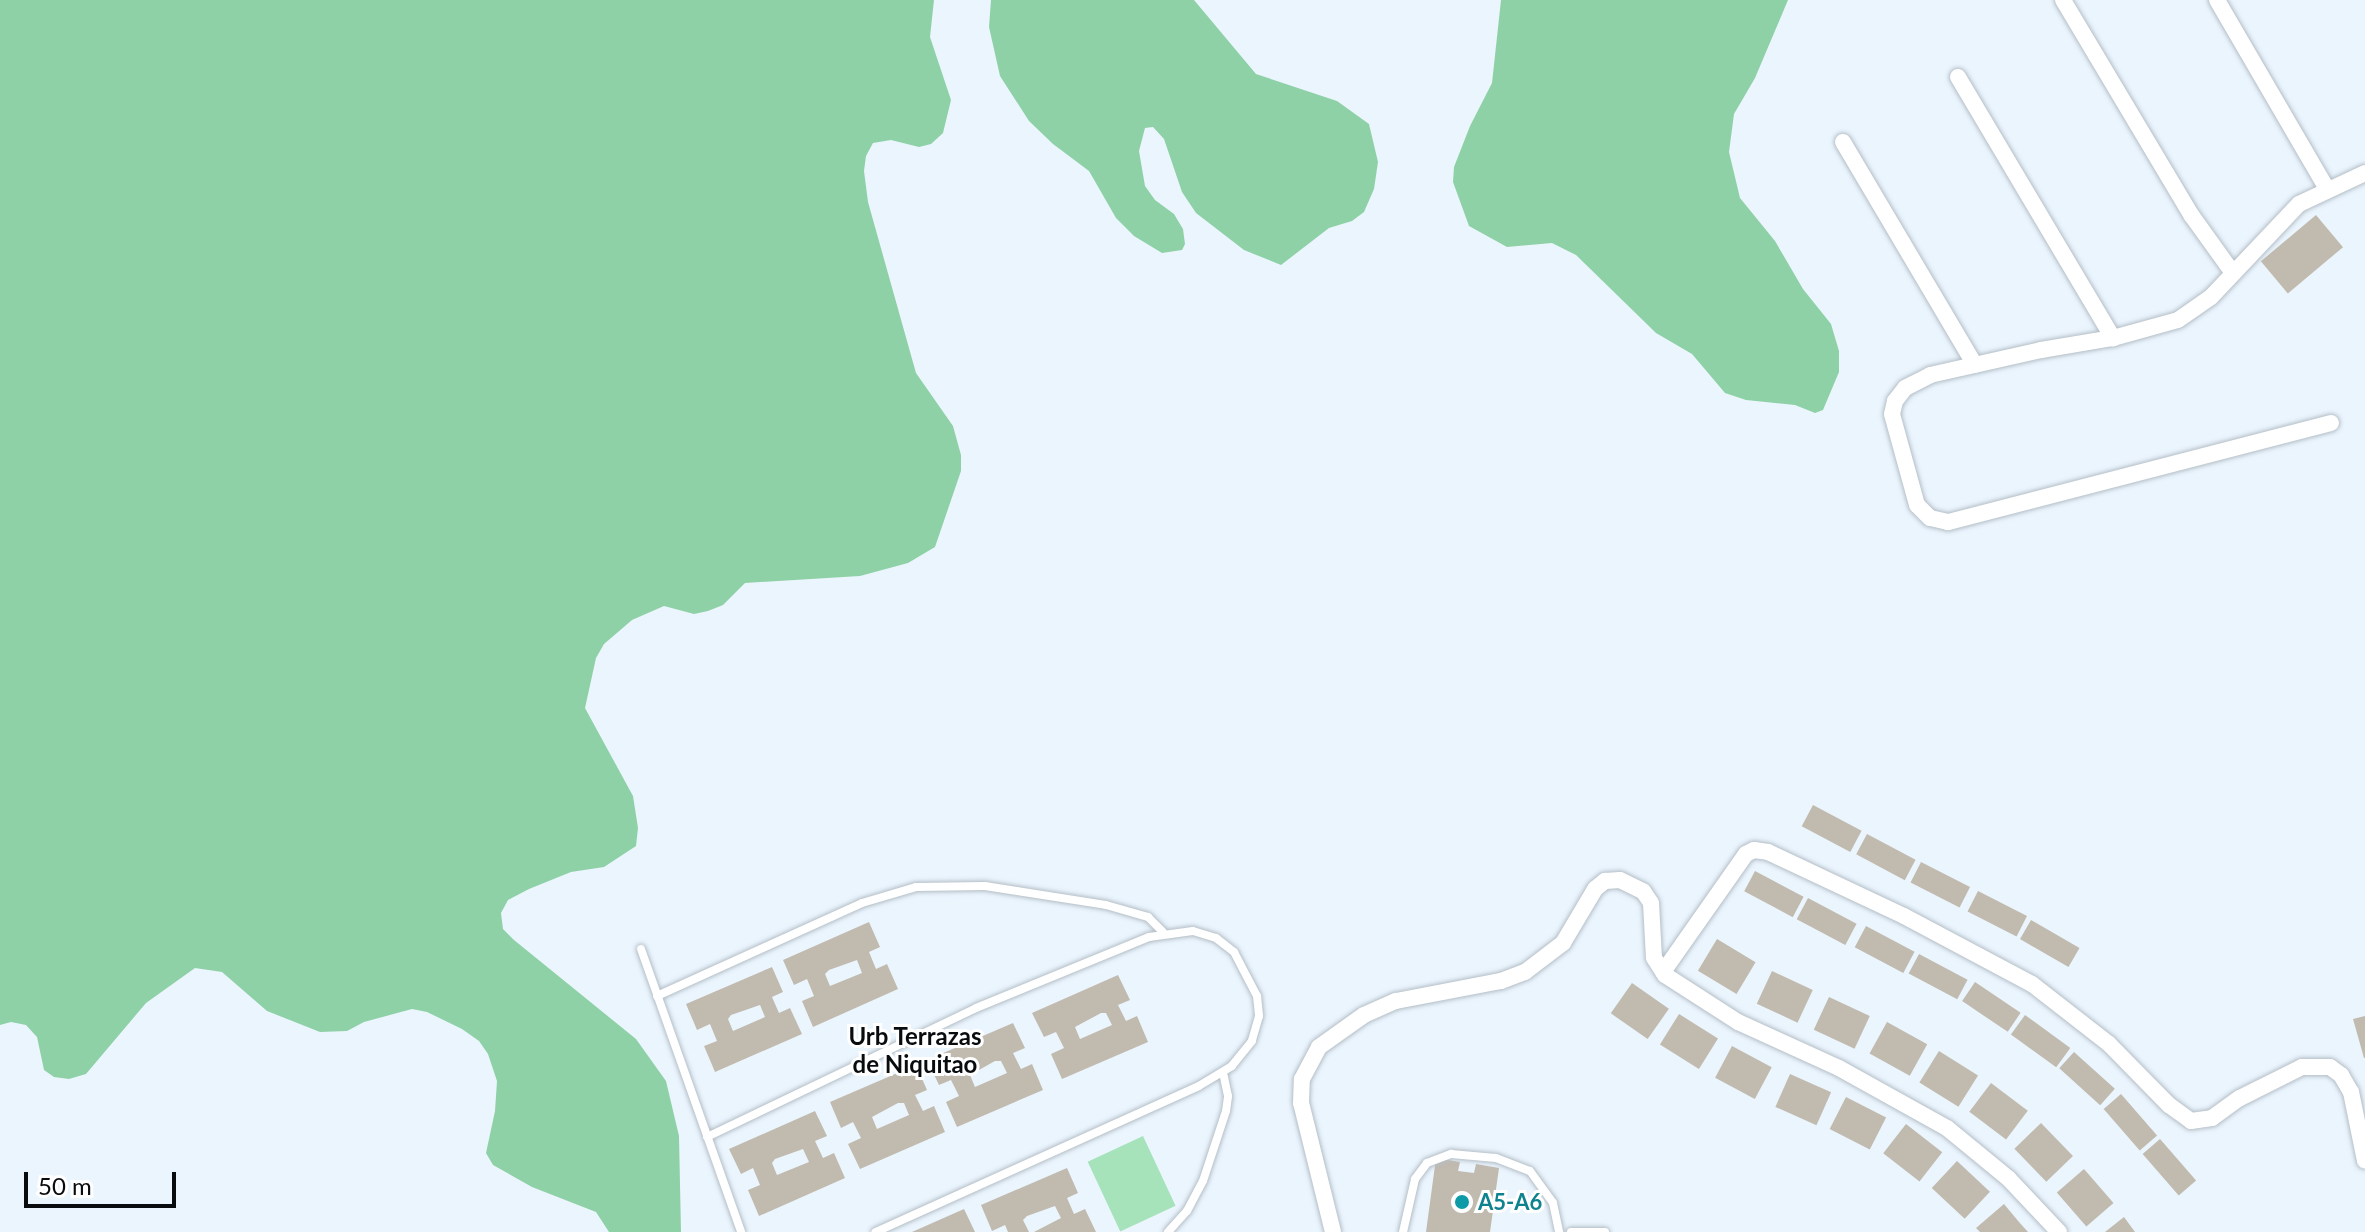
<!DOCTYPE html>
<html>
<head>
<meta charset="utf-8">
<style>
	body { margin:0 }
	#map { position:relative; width:2365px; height:1232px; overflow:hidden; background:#ebf5fe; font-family:Lato,sans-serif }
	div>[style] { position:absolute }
	.green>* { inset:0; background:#a6e2ba; transform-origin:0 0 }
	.forest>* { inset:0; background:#8fd1a6 }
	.building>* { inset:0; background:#c1baaf; transform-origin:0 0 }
	.roads { filter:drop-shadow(0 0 2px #b4bec6) drop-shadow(0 0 2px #b4bec6) }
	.service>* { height:8px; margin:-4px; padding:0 4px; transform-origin:4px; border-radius:4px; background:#fff }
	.minor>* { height:16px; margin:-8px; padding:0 8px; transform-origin:8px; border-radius:8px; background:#fff }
	.dots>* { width:22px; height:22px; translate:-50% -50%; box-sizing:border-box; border:4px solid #fff; border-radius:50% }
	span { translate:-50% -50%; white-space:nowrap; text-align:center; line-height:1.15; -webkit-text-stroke:6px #fff; paint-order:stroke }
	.culture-label { font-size:22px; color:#0d838f; font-weight:700 }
	.left { translate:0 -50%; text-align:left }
	.neighbourhood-label { font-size:24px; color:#090c0f; font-weight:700 }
	.scale { position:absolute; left:24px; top:1172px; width:152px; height:36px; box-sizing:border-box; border:4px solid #090c0f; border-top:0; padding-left:10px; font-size:24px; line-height:28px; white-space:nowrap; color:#090c0f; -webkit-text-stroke:6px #fff; paint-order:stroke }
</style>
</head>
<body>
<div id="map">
	<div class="green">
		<i style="left:1143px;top:1136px;width:77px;height:61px;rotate:65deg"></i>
	</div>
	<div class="forest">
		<i style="clip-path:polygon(0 0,934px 0,930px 37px,951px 100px,943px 133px,931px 144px,919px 147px,891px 140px,873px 143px,866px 156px,864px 171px,868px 202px,916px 373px,953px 426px,961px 455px,961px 471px,935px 547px,908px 563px,860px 576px,745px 583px,723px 605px,708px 611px,694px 614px,664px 606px,632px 620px,604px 644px,596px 658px,585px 708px,633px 796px,638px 828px,636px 846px,604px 867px,571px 872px,529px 889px,508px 900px,501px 913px,503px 929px,514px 940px,636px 1039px,666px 1081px,679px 1136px,681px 1232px,609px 1232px,596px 1212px,532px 1187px,493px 1165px,486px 1153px,495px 1111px,497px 1081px,488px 1054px,479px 1041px,462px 1029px,427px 1012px,412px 1009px,364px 1022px,347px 1031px,320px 1032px,267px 1011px,222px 972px,195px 968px,146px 1003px,86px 1074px,69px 1079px,54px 1077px,44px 1070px,37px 1037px,26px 1025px,11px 1022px,0 1025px)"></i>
		<i style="clip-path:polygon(991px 0,1194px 0,1256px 74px,1337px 101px,1369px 124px,1378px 162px,1374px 189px,1364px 212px,1352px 221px,1329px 228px,1281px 265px,1244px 250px,1196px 213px,1182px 192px,1164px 139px,1153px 127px,1145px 128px,1139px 151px,1145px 186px,1155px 200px,1174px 214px,1183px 229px,1185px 244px,1182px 250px,1162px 253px,1134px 236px,1116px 218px,1089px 171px,1053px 144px,1029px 121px,1000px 76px,989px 27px)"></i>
		<i style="clip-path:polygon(1501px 0,1788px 0,1755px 78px,1734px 114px,1729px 152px,1740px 198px,1775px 241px,1803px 289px,1831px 324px,1839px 351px,1839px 372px,1823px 410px,1815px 413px,1795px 405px,1746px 400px,1725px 393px,1692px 354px,1656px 333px,1576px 255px,1552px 243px,1507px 247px,1469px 226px,1453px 182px,1454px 167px,1470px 126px,1492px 83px)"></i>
	</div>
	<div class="building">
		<i style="left:2316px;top:215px;width:42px;height:72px;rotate:50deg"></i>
		<i style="left:1813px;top:805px;width:55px;height:24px;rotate:28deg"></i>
		<i style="left:1867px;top:834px;width:55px;height:23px;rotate:28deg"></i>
		<i style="left:1921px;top:862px;width:55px;height:23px;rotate:27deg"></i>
		<i style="left:1755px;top:871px;width:55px;height:23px;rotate:28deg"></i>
		<i style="left:1978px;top:891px;width:55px;height:23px;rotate:27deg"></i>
		<i style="left:1808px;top:898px;width:55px;height:24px;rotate:28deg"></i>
		<i style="left:2031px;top:920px;width:56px;height:22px;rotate:30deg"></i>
		<i style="clip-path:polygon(evenodd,869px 922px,880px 947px,869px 952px,876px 969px,887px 964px,898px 989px,813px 1027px,802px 1001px,814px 996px,807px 979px,794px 985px,783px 960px,869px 922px,857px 960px,862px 973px,830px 986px,825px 974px,829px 970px,857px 960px)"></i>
		<i style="left:1866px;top:926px;width:55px;height:24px;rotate:28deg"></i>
		<i style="left:1717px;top:939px;width:45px;height:37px;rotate:31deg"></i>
		<i style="left:1919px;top:954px;width:55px;height:22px;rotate:28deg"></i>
		<i style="clip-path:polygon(evenodd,772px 967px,783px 992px,772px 997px,779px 1013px,790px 1008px,802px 1034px,715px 1072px,704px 1046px,717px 1041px,710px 1024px,697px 1030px,686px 1004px,772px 967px,760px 1005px,765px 1017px,733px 1031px,728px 1019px,731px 1015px,760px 1005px)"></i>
		<i style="left:1772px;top:971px;width:45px;height:36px;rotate:25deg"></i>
		<i style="clip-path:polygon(evenodd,1118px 975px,1130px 1000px,1118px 1005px,1126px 1021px,1137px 1016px,1148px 1042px,1062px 1079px,1051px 1054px,1064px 1048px,1056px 1032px,1044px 1037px,1032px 1013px,1118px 975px,1101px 1013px,1106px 1013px,1112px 1025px,1080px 1039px,1075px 1027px,1101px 1013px)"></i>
		<i style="left:1975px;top:982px;width:55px;height:23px;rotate:34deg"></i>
		<i style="left:1632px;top:983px;width:45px;height:37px;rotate:35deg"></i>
		<i style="left:1829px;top:997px;width:45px;height:36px;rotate:25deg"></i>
		<i style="left:1679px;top:1014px;width:46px;height:36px;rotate:32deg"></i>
		<i style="left:2025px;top:1015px;width:56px;height:24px;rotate:36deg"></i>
		<i style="clip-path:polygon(2365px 1016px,2365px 1058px,2364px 1058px,2353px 1019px)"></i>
		<i style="left:1887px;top:1022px;width:46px;height:36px;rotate:29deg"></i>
		<i style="clip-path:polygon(evenodd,1013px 1023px,1025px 1048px,1013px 1053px,1021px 1069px,1032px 1064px,1043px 1090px,957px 1127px,946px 1102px,959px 1096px,951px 1080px,939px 1085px,927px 1060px,1013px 1023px,995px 1061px,1001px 1061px,1007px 1073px,975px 1087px,970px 1075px,995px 1061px)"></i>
		<i style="left:1732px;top:1046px;width:45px;height:36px;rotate:28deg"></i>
		<i style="left:1939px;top:1051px;width:46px;height:37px;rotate:32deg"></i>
		<i style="left:2074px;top:1052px;width:55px;height:22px;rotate:42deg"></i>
		<i style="clip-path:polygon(evenodd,916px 1065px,927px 1090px,915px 1095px,923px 1111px,934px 1106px,945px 1132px,860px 1169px,848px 1144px,861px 1138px,853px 1122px,841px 1128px,830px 1102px,916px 1065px,898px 1103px,904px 1103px,909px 1115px,877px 1129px,872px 1117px,898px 1103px)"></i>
		<i style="left:1790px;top:1074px;width:45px;height:36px;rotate:24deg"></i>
		<i style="left:1991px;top:1083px;width:46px;height:36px;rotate:37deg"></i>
		<i style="left:2121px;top:1094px;width:55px;height:23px;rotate:49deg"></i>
		<i style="left:1846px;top:1097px;width:45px;height:36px;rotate:27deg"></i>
		<i style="clip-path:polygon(evenodd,815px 1111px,827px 1136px,815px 1141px,823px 1158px,834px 1153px,845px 1178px,759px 1216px,748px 1190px,760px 1185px,753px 1168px,741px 1174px,729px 1149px,815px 1111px,803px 1149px,809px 1162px,777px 1175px,772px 1163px,775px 1159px,803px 1149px)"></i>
		<i style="left:2041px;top:1123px;width:46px;height:37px;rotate:46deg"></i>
		<i style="left:1906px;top:1124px;width:46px;height:37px;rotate:38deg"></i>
		<i style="left:2160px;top:1139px;width:55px;height:23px;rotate:49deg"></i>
		<i style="clip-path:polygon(1436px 1158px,1460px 1162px,1458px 1171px,1474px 1173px,1476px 1164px,1499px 1168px,1490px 1232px,1426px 1232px)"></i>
		<i style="left:1957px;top:1161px;width:45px;height:37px;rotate:43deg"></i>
		<i style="clip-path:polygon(1067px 1168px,1078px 1193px,1067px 1198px,1074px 1214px,1085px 1209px,1096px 1232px,1034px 1232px,1061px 1218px,1055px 1206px,1027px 1216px,1023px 1220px,1029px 1232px,1008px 1232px,1005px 1225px,992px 1231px,981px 1205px)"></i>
		<i style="left:2084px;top:1169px;width:45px;height:36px;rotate:49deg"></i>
		<i style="clip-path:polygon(2004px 1204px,2019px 1222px,2028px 1232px,1980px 1232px,1976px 1228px)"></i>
		<i style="clip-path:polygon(964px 1209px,975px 1232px,912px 1232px)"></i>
		<i style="clip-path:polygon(2124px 1217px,2135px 1232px,2105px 1232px)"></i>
	</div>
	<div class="roads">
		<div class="service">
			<i style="left:641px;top:949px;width:300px;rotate:70.5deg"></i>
			<i style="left:657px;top:996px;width:225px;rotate:-24.4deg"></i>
			<i style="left:862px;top:903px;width:56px;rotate:-16.5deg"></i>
			<i style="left:916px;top:887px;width:69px;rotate:-0.8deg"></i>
			<i style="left:985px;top:886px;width:122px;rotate:8.9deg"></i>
			<i style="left:1106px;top:905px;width:44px;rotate:15.9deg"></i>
			<i style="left:1148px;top:917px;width:21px;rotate:45deg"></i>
			<i style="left:707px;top:1137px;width:298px;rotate:-25.6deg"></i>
			<i style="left:976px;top:1008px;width:187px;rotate:-22.3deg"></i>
			<i style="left:1149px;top:937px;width:44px;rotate:-7.8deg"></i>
			<i style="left:1193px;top:931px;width:24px;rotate:17deg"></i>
			<i style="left:1216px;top:938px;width:23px;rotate:38deg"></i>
			<i style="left:1234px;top:952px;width:50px;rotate:62.4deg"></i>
			<i style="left:1257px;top:996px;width:20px;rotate:84deg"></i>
			<i style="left:1259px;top:1016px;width:26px;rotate:106deg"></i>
			<i style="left:1252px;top:1041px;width:32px;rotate:129deg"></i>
			<i style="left:1232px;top:1066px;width:39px;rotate:149deg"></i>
			<i style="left:1199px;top:1086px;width:355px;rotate:155.7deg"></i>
			<i style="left:1168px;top:1232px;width:28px;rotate:-48deg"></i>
			<i style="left:1187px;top:1211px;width:34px;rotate:-62deg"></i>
			<i style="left:1203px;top:1181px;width:74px;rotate:-71.8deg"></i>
			<i style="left:1226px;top:1111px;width:15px;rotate:-82deg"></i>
			<i style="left:1228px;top:1096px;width:24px;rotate:-102deg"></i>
			<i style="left:1403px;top:1232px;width:54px;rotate:-77.2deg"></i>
			<i style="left:1415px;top:1179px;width:20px;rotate:-53deg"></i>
			<i style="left:1427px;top:1163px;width:26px;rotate:-21deg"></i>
			<i style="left:1451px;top:1154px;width:45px;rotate:5.1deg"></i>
			<i style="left:1496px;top:1158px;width:36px;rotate:21deg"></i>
			<i style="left:1530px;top:1171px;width:39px;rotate:54deg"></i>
			<i style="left:1553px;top:1203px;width:30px;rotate:78deg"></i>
			<i style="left:1571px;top:1232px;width:34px"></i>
		</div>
		<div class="minor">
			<i style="left:2063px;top:0;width:252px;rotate:59.2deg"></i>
			<i style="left:2192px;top:216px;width:70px;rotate:54.3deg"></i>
			<i style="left:2217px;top:0;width:219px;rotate:59.8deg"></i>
			<i style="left:1958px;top:77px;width:304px;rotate:59.3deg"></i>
			<i style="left:1843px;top:142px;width:259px;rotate:59.4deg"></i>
			<i style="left:2331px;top:423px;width:396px;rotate:165.5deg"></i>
			<i style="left:1948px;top:522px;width:18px;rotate:-167deg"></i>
			<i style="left:1930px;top:518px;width:18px;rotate:-135deg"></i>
			<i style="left:1917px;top:505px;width:94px;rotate:-105.4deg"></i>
			<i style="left:1892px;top:414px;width:13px;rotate:-77deg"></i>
			<i style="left:1895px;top:401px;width:16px;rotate:-52deg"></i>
			<i style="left:1905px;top:388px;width:28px;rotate:-27deg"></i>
			<i style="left:1930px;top:375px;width:114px;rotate:-12.7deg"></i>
			<i style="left:2041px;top:350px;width:73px;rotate:-9.5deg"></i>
			<i style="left:2113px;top:338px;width:67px;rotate:-15.5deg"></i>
			<i style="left:2178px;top:320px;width:40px;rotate:-34.9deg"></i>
			<i style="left:2211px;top:297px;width:128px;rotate:-46.6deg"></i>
			<i style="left:2299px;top:204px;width:73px;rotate:-25.2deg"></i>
			<i style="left:1663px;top:972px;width:144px;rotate:-54.9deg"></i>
			<i style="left:1746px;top:854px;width:9px;rotate:-27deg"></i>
			<i style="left:1754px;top:850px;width:14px;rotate:8deg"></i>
			<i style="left:1768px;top:852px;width:150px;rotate:25.2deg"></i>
			<i style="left:1904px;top:916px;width:145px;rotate:28deg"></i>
			<i style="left:2032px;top:984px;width:98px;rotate:37.9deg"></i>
			<i style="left:2109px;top:1044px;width:86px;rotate:45.5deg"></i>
			<i style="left:2169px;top:1105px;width:27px;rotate:36deg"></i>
			<i style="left:2191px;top:1121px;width:21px;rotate:-8deg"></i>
			<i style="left:2212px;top:1118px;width:34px;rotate:-36deg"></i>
			<i style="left:2240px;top:1098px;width:69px;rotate:-26.6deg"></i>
			<i style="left:2302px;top:1067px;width:28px"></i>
			<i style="left:2330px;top:1067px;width:14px;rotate:36deg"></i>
			<i style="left:2341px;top:1075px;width:20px;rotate:60deg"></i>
			<i style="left:2351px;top:1092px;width:70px;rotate:78.5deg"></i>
			<i style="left:1333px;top:1232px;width:133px;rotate:-103.9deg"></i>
			<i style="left:1301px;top:1103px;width:24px;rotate:-88deg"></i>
			<i style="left:1302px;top:1079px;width:36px;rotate:-62deg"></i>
			<i style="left:1319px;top:1047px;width:55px;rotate:-35.4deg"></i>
			<i style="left:1364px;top:1015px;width:35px;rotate:-24deg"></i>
			<i style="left:1396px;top:1001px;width:107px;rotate:-10.8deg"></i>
			<i style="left:1501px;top:981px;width:26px;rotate:-21deg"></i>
			<i style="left:1525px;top:972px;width:48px;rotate:-37.3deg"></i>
			<i style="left:1563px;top:943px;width:63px;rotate:-59.3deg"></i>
			<i style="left:1595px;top:889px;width:13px;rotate:-39deg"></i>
			<i style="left:1605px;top:881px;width:15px;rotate:-4deg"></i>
			<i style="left:1620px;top:880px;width:25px;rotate:26deg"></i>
			<i style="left:1643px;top:891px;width:14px;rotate:56deg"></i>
			<i style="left:1651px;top:903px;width:55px;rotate:86.9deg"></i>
			<i style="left:1654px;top:958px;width:20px;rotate:57deg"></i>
			<i style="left:1665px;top:975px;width:87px;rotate:32.8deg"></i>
			<i style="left:1738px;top:1022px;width:111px;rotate:24.5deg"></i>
			<i style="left:1839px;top:1068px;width:124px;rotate:29.1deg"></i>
			<i style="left:1947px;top:1128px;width:80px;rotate:39.4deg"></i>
			<i style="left:2009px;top:1179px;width:73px;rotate:46.7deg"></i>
		</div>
	</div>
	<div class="dots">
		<i style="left:1462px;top:1202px;background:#0f9aa8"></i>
	</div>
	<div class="culture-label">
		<span class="left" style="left:1478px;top:1202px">A5-A6</span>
	</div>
	<div class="neighbourhood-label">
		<span style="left:915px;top:1050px">Urb Terrazas<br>de Niquitao</span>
	</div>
	<div class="scale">50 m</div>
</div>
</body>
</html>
